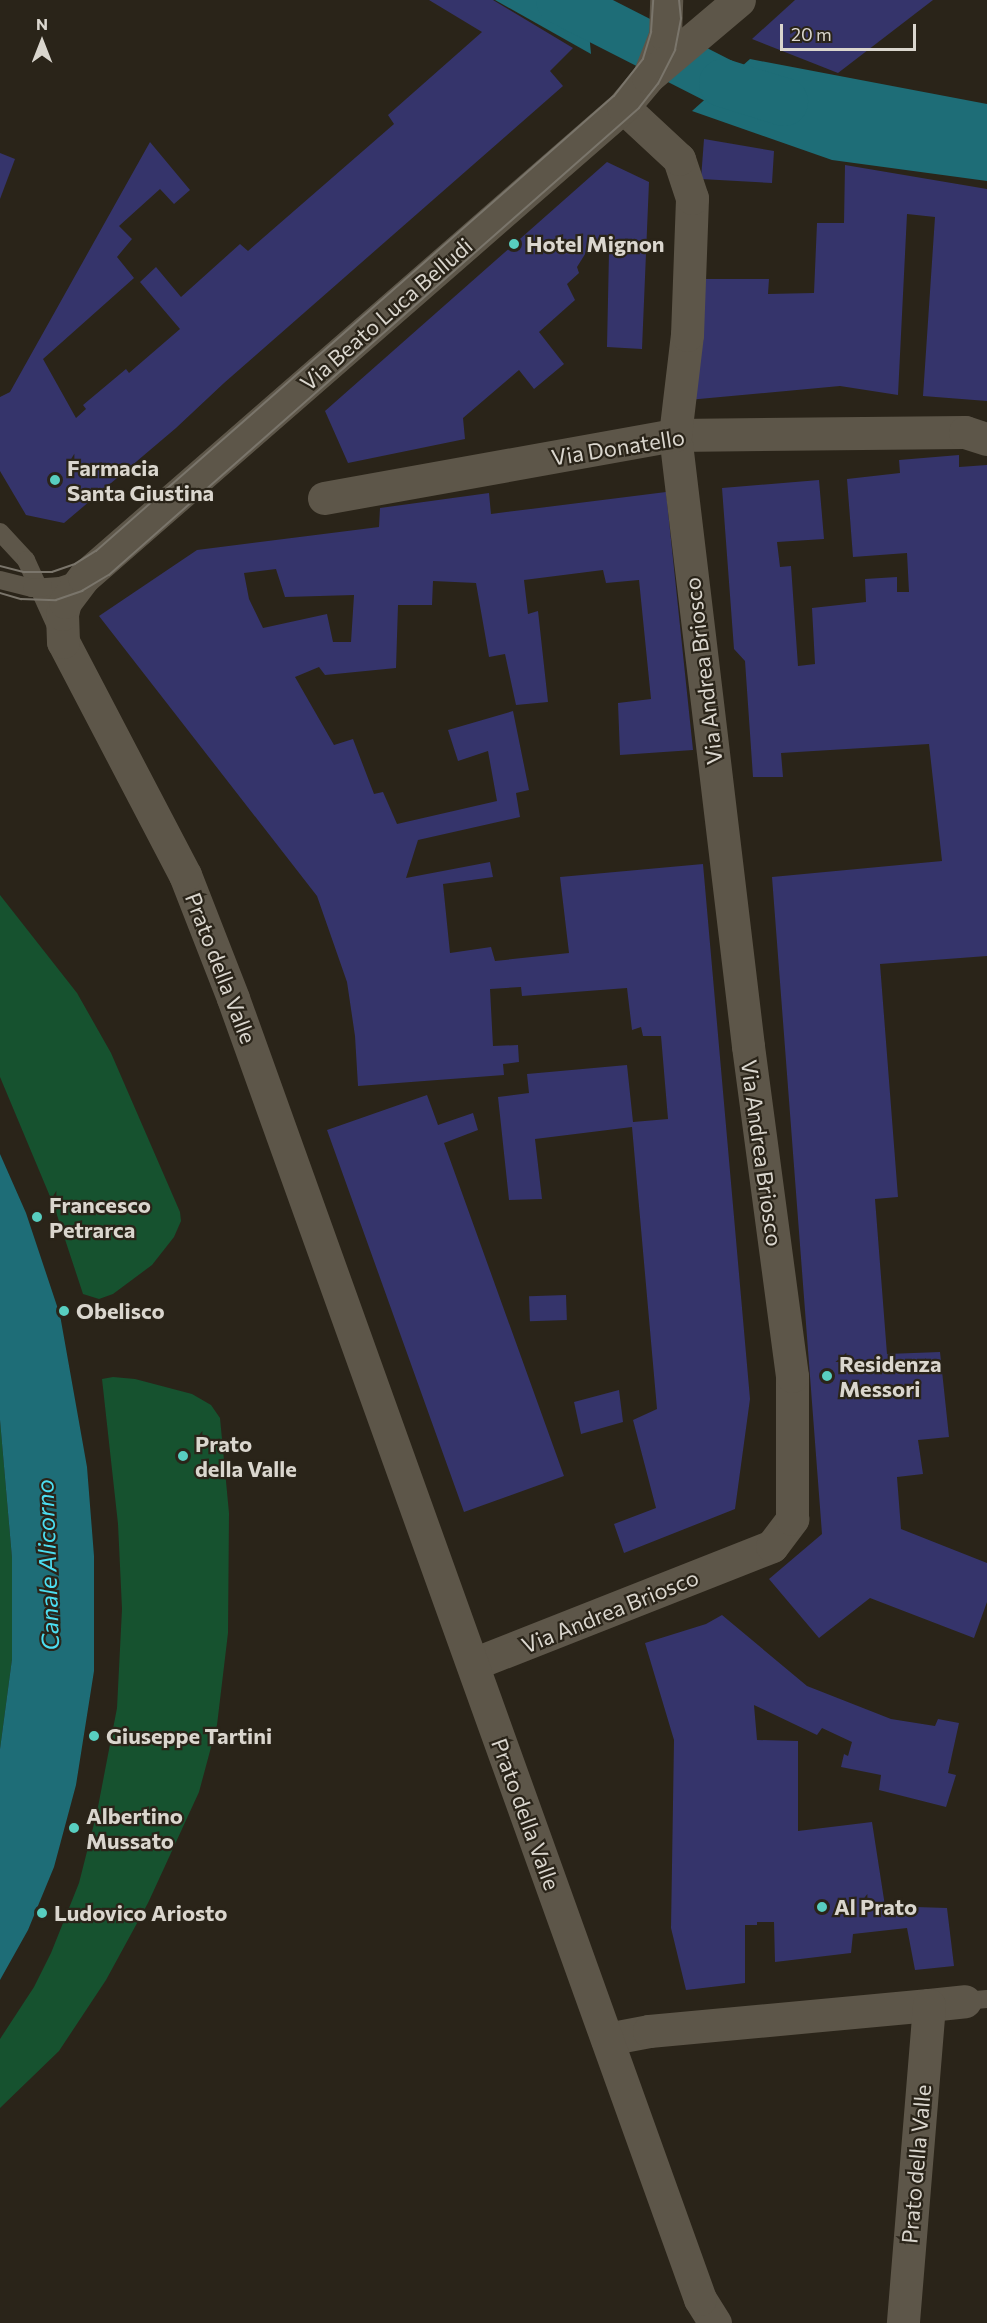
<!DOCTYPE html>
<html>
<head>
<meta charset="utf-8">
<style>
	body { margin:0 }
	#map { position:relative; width:987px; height:2323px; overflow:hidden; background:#2a2419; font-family:Commissioner,sans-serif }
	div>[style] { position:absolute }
	.green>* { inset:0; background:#16522f }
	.water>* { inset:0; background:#1e6d77 }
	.canal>* { height:48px; margin:-24px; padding:0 24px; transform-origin:24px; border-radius:24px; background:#1e6d77 }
	.building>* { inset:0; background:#35346b; transform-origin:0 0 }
	.service>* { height:18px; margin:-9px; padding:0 9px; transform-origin:9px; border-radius:9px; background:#5d5649 }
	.minor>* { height:33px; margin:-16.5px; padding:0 16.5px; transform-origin:16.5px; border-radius:16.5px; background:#5d5649 }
	.tram>* { height:1.5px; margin:-0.75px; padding:0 0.75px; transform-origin:0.75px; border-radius:0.75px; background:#7a756b }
	.dots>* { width:16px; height:16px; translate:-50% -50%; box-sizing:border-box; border:3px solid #2a2419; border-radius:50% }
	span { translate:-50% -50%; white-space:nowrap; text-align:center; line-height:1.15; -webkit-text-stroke:4.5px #2a2419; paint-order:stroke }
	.poi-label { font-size:22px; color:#dad6ce; font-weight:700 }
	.left { translate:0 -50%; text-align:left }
	.street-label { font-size:22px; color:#dad6ce }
	.water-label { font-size:24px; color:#4cdef1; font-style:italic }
	.north { position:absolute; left:12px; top:12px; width:60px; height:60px; -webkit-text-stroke:4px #2a2419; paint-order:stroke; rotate:0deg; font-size:16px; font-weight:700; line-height:24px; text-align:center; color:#dad6ce }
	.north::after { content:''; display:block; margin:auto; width:21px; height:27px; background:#dad6ce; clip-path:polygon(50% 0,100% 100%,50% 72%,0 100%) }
	.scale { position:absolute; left:780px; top:24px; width:136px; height:27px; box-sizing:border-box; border:3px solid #dad6ce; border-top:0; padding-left:8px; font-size:18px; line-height:21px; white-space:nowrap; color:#dad6ce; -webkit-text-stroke:4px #2a2419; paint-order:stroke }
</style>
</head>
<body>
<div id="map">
	<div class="green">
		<i style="clip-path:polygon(0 895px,77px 993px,111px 1053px,180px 1212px,181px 1221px,174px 1237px,152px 1265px,113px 1294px,99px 1299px,83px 1294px,54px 1206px,0 1077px)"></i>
		<i style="clip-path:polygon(113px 1377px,135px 1379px,192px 1394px,211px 1405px,220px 1418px,229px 1513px,228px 1633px,217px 1725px,199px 1792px,148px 1903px,106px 1980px,59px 2051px,0 2108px,0 2039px,34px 1987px,51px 1953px,79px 1883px,97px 1812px,117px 1708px,122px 1609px,118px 1524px,102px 1379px)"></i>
		<i style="clip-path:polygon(0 1420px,12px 1558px,12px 1659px,0 1749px)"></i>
	</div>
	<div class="water">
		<i style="clip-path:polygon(495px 0,586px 0,591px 54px)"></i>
		<i style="clip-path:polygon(750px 59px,987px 104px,987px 181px,832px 160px,692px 111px)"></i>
		<i style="clip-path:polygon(0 1154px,26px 1213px,60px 1315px,87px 1467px,94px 1556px,94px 1671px,76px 1785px,54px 1867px,28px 1930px,0 1980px,0 1749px,12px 1659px,12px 1558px,0 1420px)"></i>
	</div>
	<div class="canal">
		<i style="left:560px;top:0;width:183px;rotate:27deg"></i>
		<i style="left:723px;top:83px;width:64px;rotate:17.3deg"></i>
	</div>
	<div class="building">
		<i style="clip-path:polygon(429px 0,493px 0,573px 48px,550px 71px,563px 86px,224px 383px,176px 428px,64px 523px,26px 515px,0 471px,0 397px,10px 392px,150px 142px,190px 190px,174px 204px,160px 189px,119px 226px,132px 239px,117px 257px,134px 278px,43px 359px,76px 418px,86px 409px,83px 405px,126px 369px,129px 373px,180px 329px,140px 282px,156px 267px,181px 297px,240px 244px,248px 251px,394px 124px,388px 115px,482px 32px)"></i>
		<i style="clip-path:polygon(795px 0,933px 0,838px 73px,752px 39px)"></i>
		<i style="clip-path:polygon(704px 139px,774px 151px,772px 183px,701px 179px)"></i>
		<i style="clip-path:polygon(0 153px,15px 159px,0 199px)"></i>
		<i style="clip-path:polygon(607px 162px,649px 182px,642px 349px,607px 347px,609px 252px,587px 251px,577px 267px,579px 273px,567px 284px,575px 300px,539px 332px,564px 364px,534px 389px,519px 370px,463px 418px,465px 439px,348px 463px,325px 411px)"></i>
		<i style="clip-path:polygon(845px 165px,987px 189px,987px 401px,923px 396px,935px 217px,907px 214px,898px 395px,840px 386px,688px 400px,696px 279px,769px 279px,768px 294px,814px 293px,817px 223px,844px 223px)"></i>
		<i style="clip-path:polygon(959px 455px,959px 467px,987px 465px,987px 956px,880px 964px,898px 1197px,875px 1199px,887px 1354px,940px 1352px,949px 1437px,918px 1440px,923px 1474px,897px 1477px,901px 1529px,987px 1563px,987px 1602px,974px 1638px,870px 1598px,819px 1638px,769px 1579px,822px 1534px,772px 877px,942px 861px,929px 744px,781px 753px,783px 777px,753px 777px,745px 661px,734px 649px,722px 488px,819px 480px,824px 539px,777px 542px,780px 567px,791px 566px,798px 666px,815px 664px,812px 608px,866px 602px,865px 579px,897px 577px,897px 592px,909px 592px,907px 553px,853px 557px,847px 479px,900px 473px,899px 460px)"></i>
		<i style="clip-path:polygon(evenodd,666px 492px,693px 750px,620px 755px,618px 703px,651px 699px,639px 580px,606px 583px,603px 570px,524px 580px,528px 614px,538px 611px,548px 702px,516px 705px,505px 654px,489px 657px,476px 583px,433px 581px,432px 605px,398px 605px,396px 668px,325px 675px,319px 667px,295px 677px,334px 745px,353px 739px,374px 794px,383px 792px,397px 824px,497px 801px,488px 751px,458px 761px,448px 730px,513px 711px,529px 790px,516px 793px,520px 817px,418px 840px,406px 878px,490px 862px,493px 877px,443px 884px,450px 953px,491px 947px,495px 961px,569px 953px,560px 877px,703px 864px,750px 1399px,735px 1509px,624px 1553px,614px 1524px,656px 1508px,633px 1420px,657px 1409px,632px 1127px,535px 1139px,542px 1199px,509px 1200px,498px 1097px,529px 1093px,527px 1074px,627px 1065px,633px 1122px,668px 1119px,661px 1036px,643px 1036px,641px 1027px,632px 1030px,627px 988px,522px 996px,521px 987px,490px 989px,493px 1046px,518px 1045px,519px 1062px,503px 1064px,504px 1075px,358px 1086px,355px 1036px,347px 982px,317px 896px,99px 616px,197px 550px,379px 527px,380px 508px,489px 493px,491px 514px,666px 492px,276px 569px,285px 597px,354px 595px,351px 642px,333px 642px,327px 614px,263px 628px,249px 599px,244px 573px,276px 569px)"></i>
		<i style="clip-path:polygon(427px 1095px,438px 1125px,473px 1113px,478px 1130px,444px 1143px,564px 1476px,464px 1512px,327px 1130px)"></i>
		<i style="left:566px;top:1295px;width:25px;height:37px;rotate:88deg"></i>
		<i style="clip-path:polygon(619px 1390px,623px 1422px,581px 1434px,574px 1402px)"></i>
		<i style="clip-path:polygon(722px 1615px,807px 1686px,891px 1719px,935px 1726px,938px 1719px,959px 1723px,948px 1773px,956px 1775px,946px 1807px,879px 1790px,881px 1775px,841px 1767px,844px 1754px,848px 1756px,852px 1742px,822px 1728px,817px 1735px,754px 1705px,757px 1740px,798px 1741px,798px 1831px,872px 1822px,885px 1906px,947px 1908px,954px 1966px,915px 1970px,907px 1928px,853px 1934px,851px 1953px,775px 1962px,774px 1922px,757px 1922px,757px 1925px,745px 1925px,745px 1983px,686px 1990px,671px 1928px,674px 1740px,645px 1643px,706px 1624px)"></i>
	</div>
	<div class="service">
		<i style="left:0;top:532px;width:38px;rotate:47deg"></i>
		<i style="left:26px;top:560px;width:72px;rotate:65.6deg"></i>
		<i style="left:0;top:580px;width:33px;rotate:14deg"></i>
		<i style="left:32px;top:588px;width:28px;rotate:-4deg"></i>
		<i style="left:60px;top:586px;width:18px;rotate:-19deg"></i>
		<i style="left:965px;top:2001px;width:22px;rotate:-5deg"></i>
	</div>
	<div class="minor">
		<i style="left:650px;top:73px;width:41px;rotate:-68.5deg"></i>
		<i style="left:665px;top:35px;width:35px;rotate:-88deg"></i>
		<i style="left:324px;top:498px;width:357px;rotate:-10.2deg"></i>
		<i style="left:675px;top:435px;width:290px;rotate:-0.6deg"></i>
		<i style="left:965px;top:432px;width:23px;rotate:18deg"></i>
		<i style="left:473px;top:1664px;width:321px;rotate:-21.5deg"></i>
		<i style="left:772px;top:1546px;width:34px;rotate:-53deg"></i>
		<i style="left:792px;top:1519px;width:143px;rotate:-90deg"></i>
		<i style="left:792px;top:1376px;width:333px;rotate:-97.6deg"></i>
		<i style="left:748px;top:1046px;width:615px;rotate:-96.81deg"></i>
		<i style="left:675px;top:435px;width:101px;rotate:-83.2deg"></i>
		<i style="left:687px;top:335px;width:137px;rotate:-87.9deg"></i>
		<i style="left:692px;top:198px;width:41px;rotate:-108.4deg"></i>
		<i style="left:679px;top:159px;width:76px;rotate:-137.1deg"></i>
		<i style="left:929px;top:2005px;width:36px;rotate:-6deg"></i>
		<i style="left:607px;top:2039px;width:43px;rotate:-10.8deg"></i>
		<i style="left:649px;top:2031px;width:281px;rotate:-5.3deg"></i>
		<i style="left:929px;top:2005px;width:319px;rotate:94.7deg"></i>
		<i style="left:715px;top:2323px;width:28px;rotate:-122deg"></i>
		<i style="left:700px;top:2299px;width:1382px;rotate:-109.75deg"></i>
		<i style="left:233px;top:998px;width:132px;rotate:-111.3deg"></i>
		<i style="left:185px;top:875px;width:263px;rotate:-117.6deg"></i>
		<i style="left:63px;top:642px;width:28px;rotate:-92deg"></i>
		<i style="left:62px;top:614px;width:12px;rotate:-76deg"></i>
		<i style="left:65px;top:602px;width:31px;rotate:-53deg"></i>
		<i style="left:84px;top:577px;width:715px;rotate:-41.09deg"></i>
		<i style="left:623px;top:107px;width:39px;rotate:-50deg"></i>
		<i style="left:648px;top:77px;width:119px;rotate:-40.2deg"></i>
	</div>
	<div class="tram">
		<i style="left:0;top:566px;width:25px;rotate:14deg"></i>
		<i style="left:24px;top:572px;width:28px"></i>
		<i style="left:52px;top:572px;width:24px;rotate:-19deg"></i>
		<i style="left:75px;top:564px;width:25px;rotate:-32deg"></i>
		<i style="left:96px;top:551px;width:689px;rotate:-41.3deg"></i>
		<i style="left:614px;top:96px;width:47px;rotate:-51.9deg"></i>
		<i style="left:643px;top:59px;width:28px;rotate:-73deg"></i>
		<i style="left:651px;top:32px;width:32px;rotate:-86deg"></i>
		<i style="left:0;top:593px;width:22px;rotate:16deg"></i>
		<i style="left:21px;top:599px;width:35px;rotate:2deg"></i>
		<i style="left:56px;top:600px;width:28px;rotate:-19deg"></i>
		<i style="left:82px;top:591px;width:31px;rotate:-31deg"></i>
		<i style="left:109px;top:575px;width:706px;rotate:-41.38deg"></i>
		<i style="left:639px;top:108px;width:31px;rotate:-52deg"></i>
		<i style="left:658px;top:84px;width:38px;rotate:-63deg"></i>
		<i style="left:675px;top:50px;width:32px;rotate:-79deg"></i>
		<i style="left:681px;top:19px;width:19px;rotate:-96deg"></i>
	</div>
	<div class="dots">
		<i style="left:514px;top:244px;background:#58cec0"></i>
		<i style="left:55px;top:480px;background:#58cec0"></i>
		<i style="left:37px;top:1217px;background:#58cec0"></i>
		<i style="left:64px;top:1311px;background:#58cec0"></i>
		<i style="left:827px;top:1376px;background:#58cec0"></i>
		<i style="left:183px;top:1456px;background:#58cec0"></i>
		<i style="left:94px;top:1736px;background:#58cec0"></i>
		<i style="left:74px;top:1828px;background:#58cec0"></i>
		<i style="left:822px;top:1907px;background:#58cec0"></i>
		<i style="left:42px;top:1913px;background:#58cec0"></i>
	</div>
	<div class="poi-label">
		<span class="left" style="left:526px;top:244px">Hotel Mignon</span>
		<span class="left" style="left:67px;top:480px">Farmacia<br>Santa Giustina</span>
		<span class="left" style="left:49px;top:1217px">Francesco<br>Petrarca</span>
		<span class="left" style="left:76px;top:1311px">Obelisco</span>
		<span class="left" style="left:839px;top:1376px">Residenza<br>Messori</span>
		<span class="left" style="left:195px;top:1456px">Prato<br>della Valle</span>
		<span class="left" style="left:106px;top:1736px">Giuseppe Tartini</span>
		<span class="left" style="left:86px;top:1828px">Albertino<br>Mussato</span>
		<span class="left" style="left:834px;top:1907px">Al Prato</span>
		<span class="left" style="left:54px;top:1913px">Ludovico Ariosto</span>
	</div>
	<div class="street-label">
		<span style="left:386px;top:314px;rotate:-41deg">Via Beato Luca Belludi</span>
		<span style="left:618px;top:447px;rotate:-9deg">Via Donatello</span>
		<span style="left:703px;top:671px;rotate:-97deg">Via Andrea Briosco</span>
		<span style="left:221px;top:968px;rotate:69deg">Prato della Valle</span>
		<span style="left:762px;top:1153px;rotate:82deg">Via Andrea Briosco</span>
		<span style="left:610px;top:1611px;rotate:-22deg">Via Andrea Briosco</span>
		<span style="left:526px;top:1814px;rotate:70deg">Prato della Valle</span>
		<span style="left:916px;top:2164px;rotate:-85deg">Prato della Valle</span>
	</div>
	<div class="water-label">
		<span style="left:47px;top:1565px;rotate:-92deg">Canale Alicorno</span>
	</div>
	<div class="north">N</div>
	<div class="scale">20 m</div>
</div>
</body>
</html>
